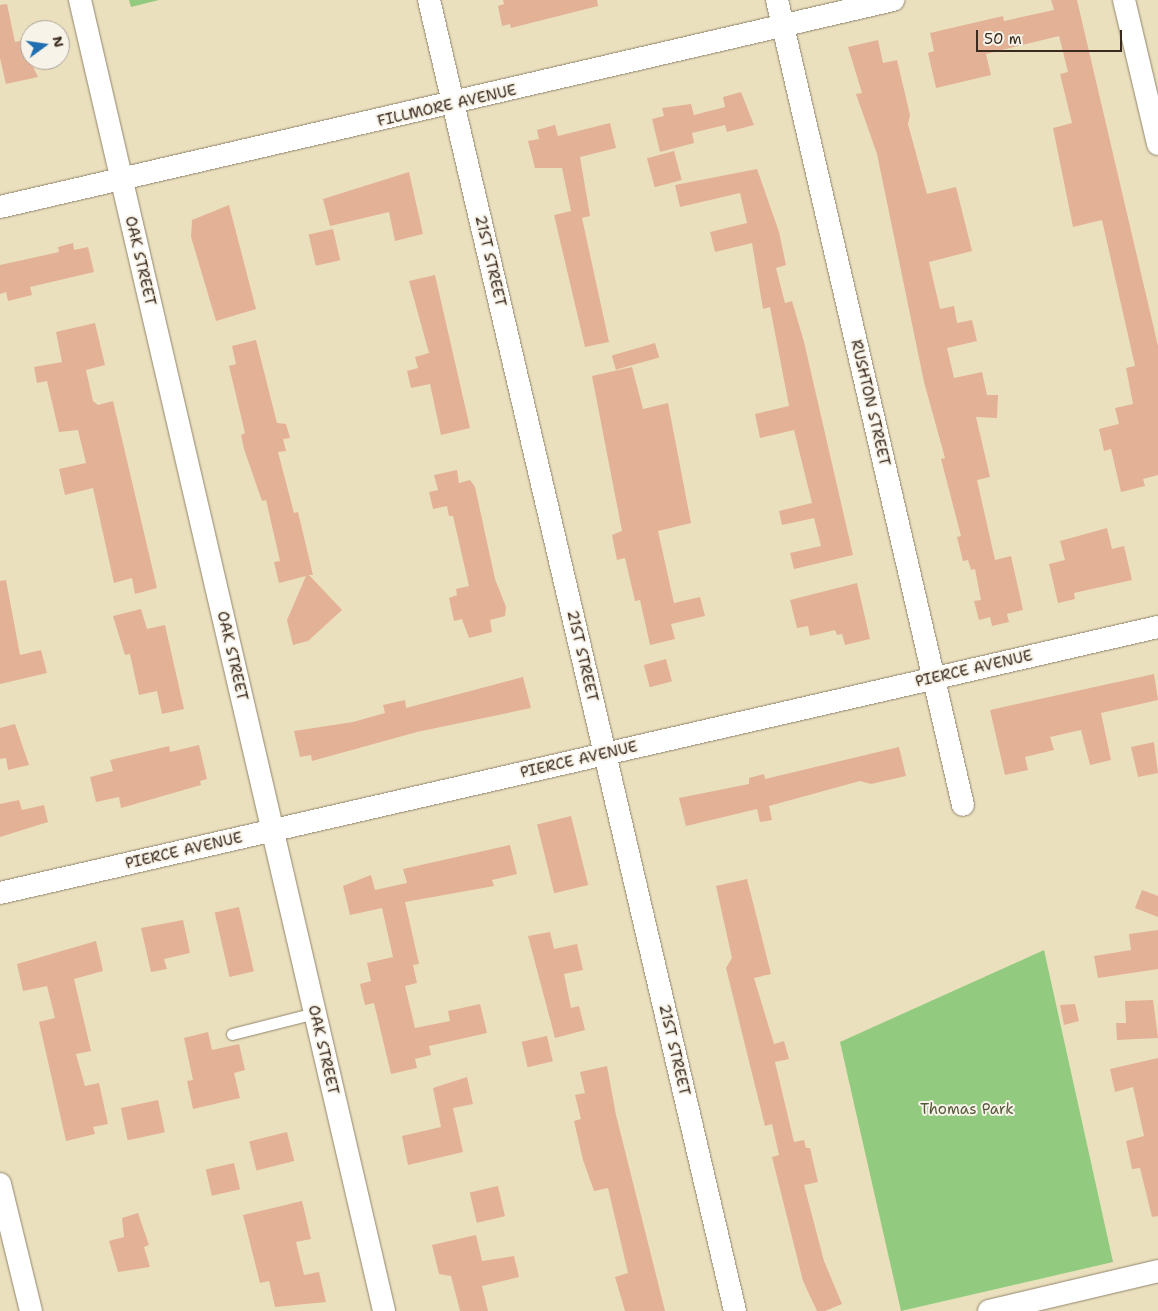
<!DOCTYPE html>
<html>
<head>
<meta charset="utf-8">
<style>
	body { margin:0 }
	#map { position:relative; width:1158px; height:1311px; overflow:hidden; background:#ebe0be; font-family:"Shantell Sans",sans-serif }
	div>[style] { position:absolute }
	.green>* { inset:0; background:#92cb7f }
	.building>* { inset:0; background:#e3b196; transform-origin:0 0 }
	.roads { filter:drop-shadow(0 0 1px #93856e) drop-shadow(0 0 1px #93856e) }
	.lane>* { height:11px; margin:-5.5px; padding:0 5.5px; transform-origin:5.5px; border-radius:5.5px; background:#fff }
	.street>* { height:22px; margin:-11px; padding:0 11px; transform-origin:11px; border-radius:11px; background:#fff }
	span { translate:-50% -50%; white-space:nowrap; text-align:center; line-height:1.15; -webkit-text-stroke:4px #f7f3e8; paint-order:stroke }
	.street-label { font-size:15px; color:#3b2a1e }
	.park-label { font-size:15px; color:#555a3b }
	.north { position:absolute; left:20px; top:20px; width:50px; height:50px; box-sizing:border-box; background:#f7f3e8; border:1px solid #aca397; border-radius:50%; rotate:76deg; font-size:14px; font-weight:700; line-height:20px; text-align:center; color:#3b2a1e }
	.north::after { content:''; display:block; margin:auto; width:18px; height:22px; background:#1f6fb2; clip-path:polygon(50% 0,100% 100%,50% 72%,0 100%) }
	.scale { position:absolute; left:976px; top:30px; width:146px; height:22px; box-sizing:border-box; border:2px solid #3b2a1e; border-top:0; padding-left:6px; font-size:15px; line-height:18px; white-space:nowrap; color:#3b2a1e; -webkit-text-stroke:4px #f7f3e8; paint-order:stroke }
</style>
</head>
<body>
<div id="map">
	<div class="green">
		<i style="clip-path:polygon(129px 0,159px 0,131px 7px)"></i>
		<i style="clip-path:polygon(1044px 950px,1113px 1262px,901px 1311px,840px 1042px)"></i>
	</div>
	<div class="building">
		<i style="clip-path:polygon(503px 0,597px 0,598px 6px,511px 28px,510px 24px,502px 26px,498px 6px,504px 4px)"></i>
		<i style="clip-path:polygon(1051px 0,1077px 0,1158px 346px,1158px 475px,1143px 479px,1145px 486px,1121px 492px,1111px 449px,1104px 451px,1099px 429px,1119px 424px,1115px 408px,1133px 404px,1126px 368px,1135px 366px,1102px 220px,1073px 227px,1053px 128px,1072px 123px,1060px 74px,1068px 72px,1059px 36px,986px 54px,991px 75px,936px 88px,928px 53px,934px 51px,930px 33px,1003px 16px,1004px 21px,1054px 10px)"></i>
		<i style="clip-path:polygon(7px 4px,15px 42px,30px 39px,30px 60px,38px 77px,6px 84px,0 58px,0 5px)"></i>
		<i style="clip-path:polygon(878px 40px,883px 63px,897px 60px,910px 115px,908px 124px,927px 194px,956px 187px,972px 251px,929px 262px,940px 309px,954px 306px,957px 323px,972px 320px,977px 341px,947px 348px,954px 378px,982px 372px,987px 395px,998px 395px,997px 418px,976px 417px,990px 477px,977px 480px,995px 560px,1011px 556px,1023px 610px,1007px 614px,1009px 622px,992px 626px,990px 617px,979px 620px,974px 601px,981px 600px,975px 569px,971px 570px,968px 560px,963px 561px,957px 537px,961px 536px,941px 459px,945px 458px,924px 382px,877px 154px,856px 94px,862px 93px,848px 47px)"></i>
		<i style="clip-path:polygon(741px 92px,754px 125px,727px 132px,725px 125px,692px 133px,694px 143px,660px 152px,652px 119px,664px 116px,662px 108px,691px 104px,694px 115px,725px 107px,723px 97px)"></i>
		<i style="clip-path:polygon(610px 123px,616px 148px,580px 157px,590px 216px,582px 218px,609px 342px,585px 347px,554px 215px,571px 211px,562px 168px,535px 168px,528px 141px,539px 139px,537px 130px,555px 125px,558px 136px)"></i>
		<i style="left:674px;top:151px;width:30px;height:28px;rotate:75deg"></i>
		<i style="clip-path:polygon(757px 169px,779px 232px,786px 265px,776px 268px,785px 303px,792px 301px,804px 342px,853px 555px,794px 569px,790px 553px,821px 546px,814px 518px,782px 525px,779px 511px,812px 503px,794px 430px,760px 438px,755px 414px,789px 406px,770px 307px,763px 309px,752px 243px,715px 252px,710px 232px,747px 223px,740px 193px,680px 207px,675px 185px)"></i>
		<i style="clip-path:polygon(409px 172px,423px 234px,395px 241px,389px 212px,330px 226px,323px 199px)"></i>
		<i style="clip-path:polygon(229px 205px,256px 309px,216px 321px,191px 237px,192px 220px)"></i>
		<i style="left:333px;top:229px;width:32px;height:25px;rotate:77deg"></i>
		<i style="clip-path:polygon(73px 243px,74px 250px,88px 247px,94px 272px,30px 287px,32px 295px,8px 301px,6px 292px,0 294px,0 265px,59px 252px,58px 247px)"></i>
		<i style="clip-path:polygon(435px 275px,470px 428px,441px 435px,430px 384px,411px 388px,407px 371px,418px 368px,415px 357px,429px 353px,409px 281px)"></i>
		<i style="clip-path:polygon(95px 323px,105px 365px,86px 370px,93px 401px,98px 405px,113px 401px,157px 588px,135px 594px,132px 578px,114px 583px,93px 488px,65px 495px,59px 469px,86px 463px,78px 430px,59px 432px,47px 381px,37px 383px,34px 367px,62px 362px,56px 332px)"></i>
		<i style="clip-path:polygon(256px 340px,277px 423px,286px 424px,290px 438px,283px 439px,286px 451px,278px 452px,294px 513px,298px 512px,313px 575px,309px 575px,342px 610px,308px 641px,293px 645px,287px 620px,306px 576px,279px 583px,274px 562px,280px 561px,266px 500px,262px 501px,244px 449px,241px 435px,245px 433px,229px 366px,236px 364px,232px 346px)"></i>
		<i style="left:655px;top:343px;width:15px;height:45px;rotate:74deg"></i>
		<i style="clip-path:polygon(632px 367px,643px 409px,668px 403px,691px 523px,658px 531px,674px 603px,700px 597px,705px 616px,671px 624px,675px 639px,650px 645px,640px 600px,635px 601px,625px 558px,617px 560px,612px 535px,622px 531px,592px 376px)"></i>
		<i style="clip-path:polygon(457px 470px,459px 483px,470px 480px,475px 487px,495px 579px,506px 607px,505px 616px,490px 620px,492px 632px,469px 638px,462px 619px,454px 621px,449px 598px,457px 595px,456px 589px,469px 586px,453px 516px,449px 516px,447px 506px,433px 509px,429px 492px,438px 490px,434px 475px)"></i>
		<i style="clip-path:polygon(1107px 528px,1112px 549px,1124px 546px,1132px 580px,1074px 593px,1075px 599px,1058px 603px,1049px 564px,1065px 560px,1060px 541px)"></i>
		<i style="clip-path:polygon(6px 580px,20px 655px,41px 650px,47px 673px,0 684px,0 581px)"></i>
		<i style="clip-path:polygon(857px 583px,870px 639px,845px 645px,842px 634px,837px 635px,835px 630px,810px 636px,808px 626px,797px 628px,790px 600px)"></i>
		<i style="clip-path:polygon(141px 609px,147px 629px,165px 625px,184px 709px,162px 714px,157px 691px,139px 695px,130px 654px,125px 655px,113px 616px)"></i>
		<i style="left:666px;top:659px;width:23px;height:23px;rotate:75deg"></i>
		<i style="clip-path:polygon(1154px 674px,1158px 700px,1101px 713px,1111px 760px,1090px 765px,1081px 730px,1050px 737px,1054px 750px,1025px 757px,1028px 770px,1005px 775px,990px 710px)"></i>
		<i style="clip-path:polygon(523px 677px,531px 708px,417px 732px,312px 761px,311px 755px,300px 757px,294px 731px,353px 722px,385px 713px,383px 705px,405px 700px,406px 708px)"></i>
		<i style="clip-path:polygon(15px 724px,29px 765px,8px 770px,6px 758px,0 759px,0 728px)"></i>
		<i style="clip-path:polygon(1154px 742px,1158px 773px,1138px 777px,1131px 747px)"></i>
		<i style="clip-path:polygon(199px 745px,207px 779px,200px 781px,201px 785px,121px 808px,119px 797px,96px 802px,90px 777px,113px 771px,110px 760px,169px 746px,170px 752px)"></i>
		<i style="clip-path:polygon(899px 747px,906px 776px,871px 784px,860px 781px,769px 806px,772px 820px,760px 822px,757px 809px,686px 826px,679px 798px,749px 784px,749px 778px,764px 774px,765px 779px)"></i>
		<i style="clip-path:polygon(19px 800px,22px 810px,44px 805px,48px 822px,0 837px,0 804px)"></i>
		<i style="left:571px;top:816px;width:71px;height:35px;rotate:76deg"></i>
		<i style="clip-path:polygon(510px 845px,517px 874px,492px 880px,494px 886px,405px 902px,419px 964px,413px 965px,417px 983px,405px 986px,415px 1028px,450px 1021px,448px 1011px,480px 1004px,487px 1033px,429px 1046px,431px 1055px,415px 1059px,417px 1068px,391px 1074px,374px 1003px,365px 1005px,360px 984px,371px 981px,367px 963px,393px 957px,382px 908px,350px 915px,343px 886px,371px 875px,375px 890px,407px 883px,403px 869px)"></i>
		<i style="clip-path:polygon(747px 879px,771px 974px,754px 978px,774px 1044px,784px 1041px,789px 1059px,775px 1062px,794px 1142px,804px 1140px,806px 1148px,810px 1148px,818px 1182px,804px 1185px,824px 1261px,842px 1304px,825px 1311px,817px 1311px,803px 1281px,772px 1157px,779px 1155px,772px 1124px,765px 1126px,726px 968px,732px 958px,716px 886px)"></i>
		<i style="clip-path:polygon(1142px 890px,1158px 896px,1158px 917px,1135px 908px)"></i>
		<i style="left:239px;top:907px;width:66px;height:25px;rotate:77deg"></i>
		<i style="clip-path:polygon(183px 920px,190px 953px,164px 959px,167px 969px,151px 972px,141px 928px)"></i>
		<i style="clip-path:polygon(1158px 930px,1158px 969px,1098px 978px,1094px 956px,1131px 950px,1129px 934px)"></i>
		<i style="clip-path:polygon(550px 932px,554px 949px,577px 944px,583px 970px,564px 974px,571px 1008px,579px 1006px,585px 1030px,555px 1038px,528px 936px)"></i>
		<i style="clip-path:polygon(96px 941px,103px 971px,74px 979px,91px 1051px,76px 1054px,85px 1086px,99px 1083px,108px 1124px,93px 1127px,95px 1134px,66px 1141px,39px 1022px,55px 1018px,47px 986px,23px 991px,17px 964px)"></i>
		<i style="clip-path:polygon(1153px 1000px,1158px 1038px,1117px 1040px,1116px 1023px,1126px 1023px,1125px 1001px)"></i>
		<i style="clip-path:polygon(1075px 1004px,1079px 1021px,1064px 1025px,1060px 1005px)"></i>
		<i style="clip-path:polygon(208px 1032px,212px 1050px,239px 1044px,245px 1070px,234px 1073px,240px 1098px,193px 1109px,187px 1081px,193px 1080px,184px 1038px)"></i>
		<i style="left:547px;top:1036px;width:26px;height:26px;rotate:77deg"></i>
		<i style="clip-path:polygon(1158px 1058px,1158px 1216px,1152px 1217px,1140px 1168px,1132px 1169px,1126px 1141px,1144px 1136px,1133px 1087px,1115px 1092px,1110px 1069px)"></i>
		<i style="clip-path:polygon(607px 1066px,616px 1115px,665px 1311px,625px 1311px,615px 1277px,628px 1273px,608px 1188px,594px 1191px,583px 1160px,574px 1121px,581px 1119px,575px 1095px,585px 1093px,580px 1072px)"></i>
		<i style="clip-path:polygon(467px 1077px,473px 1104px,453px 1108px,463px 1152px,408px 1165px,402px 1136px,441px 1127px,433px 1088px)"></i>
		<i style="left:158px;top:1100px;width:33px;height:38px;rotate:78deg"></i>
		<i style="left:287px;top:1132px;width:30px;height:39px;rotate:76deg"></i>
		<i style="left:234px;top:1163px;width:27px;height:29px;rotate:77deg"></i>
		<i style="left:498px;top:1186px;width:31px;height:29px;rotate:77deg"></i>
		<i style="clip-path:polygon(302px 1201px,311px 1239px,296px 1242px,304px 1275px,319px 1272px,326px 1302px,275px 1307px,269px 1281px,260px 1283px,243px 1215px)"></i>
		<i style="clip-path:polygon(138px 1213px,149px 1245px,144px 1247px,150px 1267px,118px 1272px,109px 1241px,124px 1237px,122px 1218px)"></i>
		<i style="clip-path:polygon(476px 1235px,482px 1261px,514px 1256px,519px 1277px,482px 1286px,488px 1311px,460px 1311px,451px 1276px,439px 1274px,432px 1245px)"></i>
	</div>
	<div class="roads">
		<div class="lane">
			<i style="left:232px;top:1034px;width:86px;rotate:-14.2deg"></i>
		</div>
		<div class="street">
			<i style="left:80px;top:0;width:1346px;rotate:76.94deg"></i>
			<i style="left:429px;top:0;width:1346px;rotate:76.86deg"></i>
			<i style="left:777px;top:0;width:826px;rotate:76.99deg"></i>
			<i style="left:1124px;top:0;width:148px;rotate:76.7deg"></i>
			<i style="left:0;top:207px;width:917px;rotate:-13.05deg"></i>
			<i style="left:0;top:893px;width:1188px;rotate:-12.94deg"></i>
			<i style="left:0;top:1184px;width:131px;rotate:76.3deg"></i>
			<i style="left:989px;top:1311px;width:174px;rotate:-13.3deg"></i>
		</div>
	</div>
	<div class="street-label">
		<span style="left:447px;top:106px;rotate:-13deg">FILLMORE AVENUE</span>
		<span style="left:140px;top:261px;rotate:77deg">OAK STREET</span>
		<span style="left:490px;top:261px;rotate:77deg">21ST STREET</span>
		<span style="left:870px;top:403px;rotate:77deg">RUSHTON STREET</span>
		<span style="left:232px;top:656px;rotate:77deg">OAK STREET</span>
		<span style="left:582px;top:656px;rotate:77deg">21ST STREET</span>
		<span style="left:974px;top:669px;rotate:-13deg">PIERCE AVENUE</span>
		<span style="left:579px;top:760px;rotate:-13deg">PIERCE AVENUE</span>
		<span style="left:184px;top:851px;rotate:-13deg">PIERCE AVENUE</span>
		<span style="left:323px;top:1050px;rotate:77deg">OAK STREET</span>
		<span style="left:674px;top:1050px;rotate:77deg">21ST STREET</span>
	</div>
	<div class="park-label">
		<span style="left:967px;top:1110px">Thomas Park</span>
	</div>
	<div class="north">N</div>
	<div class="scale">50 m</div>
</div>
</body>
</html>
